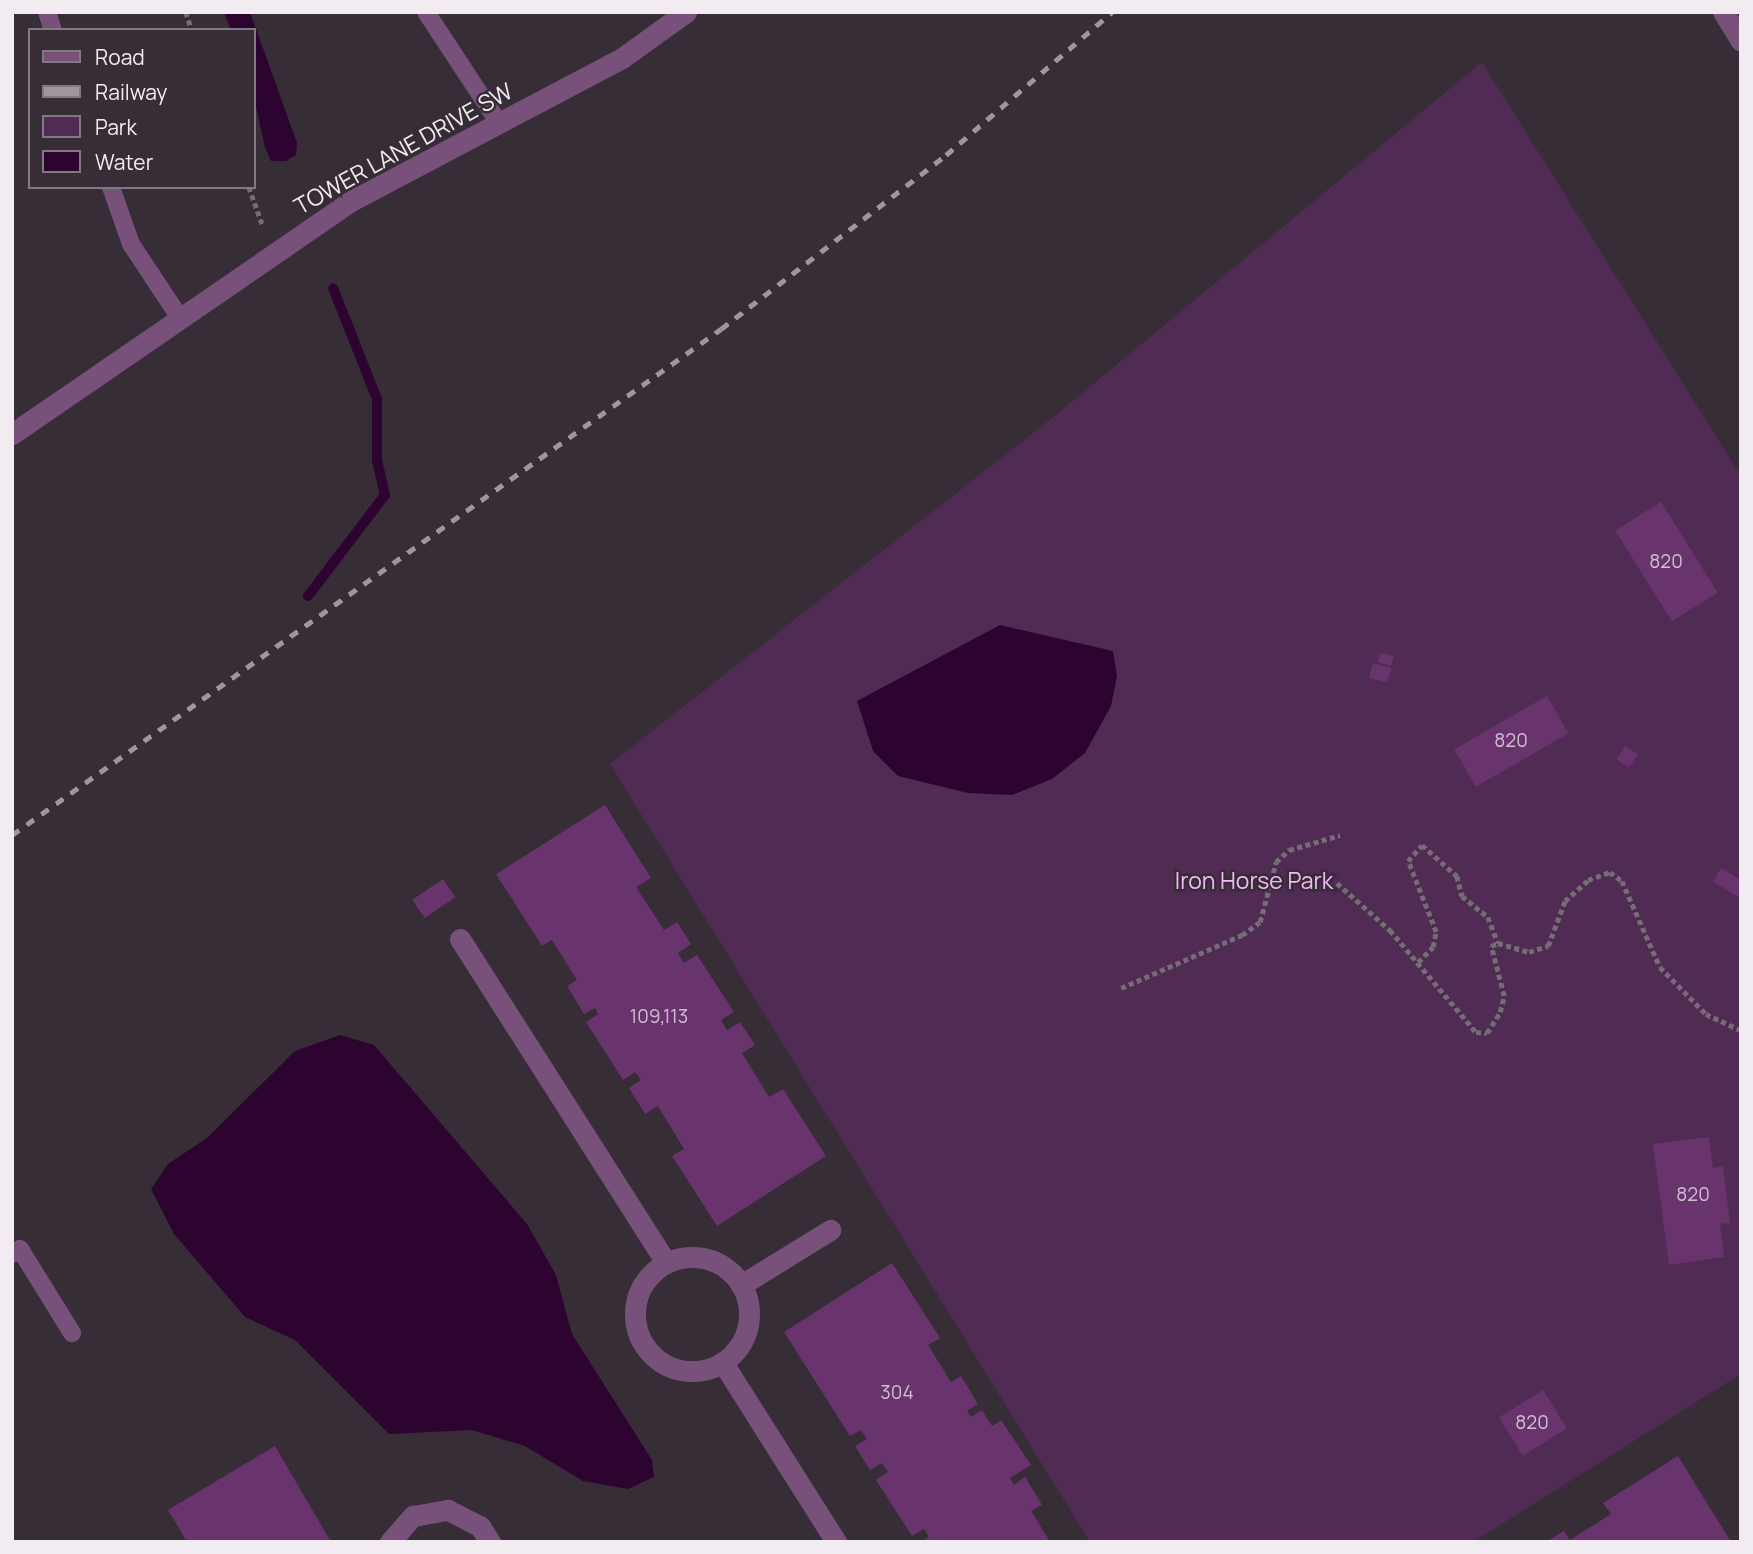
<!DOCTYPE html>
<html>
<head>
<meta charset="utf-8">
<style>
	body { margin:0 }
	#map { position:relative; width:1753px; height:1554px; overflow:hidden; background:#362d36; font-family:Manrope,sans-serif }
	div>[style] { position:absolute }
	.green>* { inset:0; background:#502b53 }
	.water>* { inset:0; background:#2d0430 }
	.stream>* { height:10px; margin:-5px; padding:0 5px; transform-origin:5px; border-radius:5px; background:#2d0430 }
	.building>* { inset:0; background:#69336e; transform-origin:0 0 }
	.path>* { height:4.5px; margin-top:-2.25px; transform-origin:0; background:repeating-linear-gradient(90deg,#756d75 0 5px,transparent 0 8.5px) }
	.lane>* { height:18px; margin:-9px; padding:0 9px; transform-origin:9px; border-radius:9px; background:#77517a }
	.street>* { height:21px; margin:-10.5px; padding:0 10.5px; transform-origin:10.5px; border-radius:10.5px; background:#77517a }
	.street>.ring { margin:-10.5px; padding:0; box-sizing:content-box; background:none; border:21px solid #77517a; border-radius:50% }
	.rail>* { height:5px; margin-top:-2.5px; transform-origin:0; background:repeating-linear-gradient(90deg,#9d969d 0 9px,transparent 0 18px) }
	span { translate:-50% -50%; white-space:nowrap; text-align:center; line-height:1.15; -webkit-text-stroke:5px #362d36; paint-order:stroke }
	.number-label { font-size:19px; color:#d0bed1 }
	.number-label span { -webkit-text-stroke-width:0 }
	.street-label { font-size:23px; color:#f2ecf2 }
	.park-label { font-size:23px; color:#f6b6fa }
	.frame { position:absolute; inset:0; border:14px solid #f2ecf2; pointer-events:none }
	.legend { position:absolute; left:28px; top:28px; width:228px; height:161px; box-sizing:border-box; background:#362d36; border:2px solid #817981; margin:0; padding:9px 12px; list-style:none; font-size:21px; color:#f2ecf2 }
	.legend li { display:flex; align-items:center; gap:14px; height:35px }
	.legend b { width:35px; border:2px solid #817981 }
</style>
</head>
<body>
<div id="map">
	<div class="green">
		<i style="clip-path:polygon(1482px 62px,1741px 476px,1741px 1374px,1473px 1542px,1090px 1542px,610px 764px,1051px 419px)"></i>
	</div>
	<div class="water">
		<i style="clip-path:polygon(224px 12px,250px 12px,297px 143px,296px 155px,286px 161px,271px 161px,265px 148px,254px 97px,254px 30px,231px 30px)"></i>
		<i style="clip-path:polygon(1000px 625px,1113px 651px,1117px 676px,1111px 706px,1085px 753px,1052px 779px,1012px 795px,968px 793px,898px 776px,873px 751px,857px 701px)"></i>
		<i style="clip-path:polygon(340px 1035px,374px 1045px,527px 1224px,556px 1275px,572px 1334px,652px 1460px,654px 1477px,628px 1489px,583px 1481px,525px 1446px,472px 1430px,389px 1434px,295px 1340px,245px 1317px,174px 1234px,151px 1189px,168px 1164px,207px 1138px,295px 1051px)"></i>
	</div>
	<div class="stream">
		<i style="left:308px;top:596px;width:127px;rotate:-52.7deg"></i>
		<i style="left:385px;top:495px;width:35px;rotate:-103deg"></i>
		<i style="left:377px;top:461px;width:62px;rotate:-90deg"></i>
		<i style="left:377px;top:399px;width:119px;rotate:-111.6deg"></i>
	</div>
	<div class="building">
		<i style="left:1661px;top:502px;width:107px;height:54px;rotate:58deg"></i>
		<i style="clip-path:polygon(1380px 653px,1394px 656px,1391px 666px,1378px 662px)"></i>
		<i style="left:1373px;top:663px;width:19px;height:15px;rotate:16deg"></i>
		<i style="left:1547px;top:696px;width:43px;height:107px;rotate:60deg"></i>
		<i style="left:1625px;top:746px;width:15px;height:16px;rotate:32deg"></i>
		<i style="clip-path:polygon(605px 805px,651px 878px,636px 887px,664px 930px,677px 922px,691px 944px,678px 953px,684px 963px,697px 955px,734px 1012px,721px 1020px,727px 1030px,740px 1022px,755px 1045px,742px 1053px,769px 1097px,783px 1089px,826px 1156px,717px 1226px,672px 1156px,684px 1149px,658px 1106px,645px 1114px,629px 1088px,641px 1080px,635px 1072px,623px 1080px,586px 1022px,598px 1014px,595px 1008px,584px 1014px,567px 986px,577px 980px,552px 940px,542px 946px,496px 874px)"></i>
		<i style="clip-path:polygon(1721px 868px,1741px 880px,1741px 898px,1713px 882px)"></i>
		<i style="left:443px;top:879px;width:22px;height:37px;rotate:56deg"></i>
		<i style="clip-path:polygon(1709px 1137px,1713px 1168px,1723px 1166px,1730px 1223px,1720px 1224px,1724px 1257px,1669px 1265px,1653px 1144px)"></i>
		<i style="clip-path:polygon(892px 1263px,940px 1338px,928px 1345px,951px 1382px,961px 1376px,978px 1404px,967px 1411px,971px 1417px,982px 1410px,992px 1426px,1001px 1420px,1031px 1465px,1010px 1478px,1014px 1485px,1025px 1477px,1042px 1505px,1031px 1511px,1050px 1542px,921px 1542px,929px 1537px,924px 1529px,912px 1536px,876px 1480px,888px 1472px,882px 1463px,870px 1470px,855px 1446px,867px 1439px,861px 1430px,850px 1436px,784px 1332px)"></i>
		<i style="left:1543px;top:1390px;width:45px;height:52px;rotate:58deg"></i>
		<i style="clip-path:polygon(275px 1446px,331px 1542px,187px 1542px,168px 1510px)"></i>
		<i style="clip-path:polygon(1678px 1456px,1731px 1542px,1546px 1542px,1564px 1531px,1570px 1540px,1611px 1514px,1603px 1503px)"></i>
	</div>
	<div class="path">
		<i style="left:186px;top:12px;width:19px;rotate:72deg"></i>
		<i style="left:249px;top:187px;width:41px;rotate:70.3deg"></i>
		<i style="left:1337px;top:883px;width:71px;rotate:41.6deg"></i>
		<i style="left:1390px;top:930px;width:133px;rotate:49.9deg"></i>
		<i style="left:1476px;top:1032px;width:11px;rotate:5deg"></i>
		<i style="left:1487px;top:1033px;width:25px;rotate:-58deg"></i>
		<i style="left:1500px;top:1012px;width:16px;rotate:-76deg"></i>
		<i style="left:1504px;top:996px;width:52px;rotate:-104.6deg"></i>
		<i style="left:1491px;top:946px;width:8px;rotate:-23deg"></i>
		<i style="left:1418px;top:962px;width:21px;rotate:-45deg"></i>
		<i style="left:1433px;top:947px;width:15px;rotate:-79deg"></i>
		<i style="left:1436px;top:932px;width:76px;rotate:-111.5deg"></i>
		<i style="left:1408px;top:861px;width:21px;rotate:-49deg"></i>
		<i style="left:1422px;top:845px;width:47px;rotate:41.5deg"></i>
		<i style="left:1457px;top:876px;width:21px;rotate:76deg"></i>
		<i style="left:1462px;top:896px;width:33px;rotate:39deg"></i>
		<i style="left:1488px;top:917px;width:28px;rotate:69deg"></i>
		<i style="left:1498px;top:943px;width:32px;rotate:16deg"></i>
		<i style="left:1529px;top:952px;width:20px;rotate:-18deg"></i>
		<i style="left:1548px;top:946px;width:48px;rotate:-69.3deg"></i>
		<i style="left:1565px;top:901px;width:31px;rotate:-42deg"></i>
		<i style="left:1588px;top:880px;width:23px;rotate:-20deg"></i>
		<i style="left:1610px;top:872px;width:15px;rotate:37deg"></i>
		<i style="left:1622px;top:881px;width:94px;rotate:66.2deg"></i>
		<i style="left:1660px;top:967px;width:66px;rotate:45.6deg"></i>
		<i style="left:1706px;top:1014px;width:38px;rotate:25deg"></i>
		<i style="left:1121px;top:988px;width:132px;rotate:-23.7deg"></i>
		<i style="left:1242px;top:935px;width:22px;rotate:-36deg"></i>
		<i style="left:1260px;top:922px;width:62px;rotate:-75.1deg"></i>
		<i style="left:1276px;top:862px;width:18px;rotate:-43deg"></i>
		<i style="left:1289px;top:850px;width:53px;rotate:-16.4deg"></i>
	</div>
	<div class="lane">
		<i style="left:47px;top:12px;width:19px;rotate:72deg"></i>
		<i style="left:426px;top:12px;width:133px;rotate:56.7deg"></i>
		<i style="left:111px;top:187px;width:60px;rotate:70.7deg"></i>
		<i style="left:131px;top:244px;width:89px;rotate:56.5deg"></i>
		<i style="left:12px;top:1254px;width:9px;rotate:-32deg"></i>
		<i style="left:20px;top:1249px;width:99px;rotate:58.2deg"></i>
	</div>
	<div class="street">
		<i style="left:1723px;top:12px;width:34px;rotate:58deg"></i>
		<i style="left:12px;top:434px;width:411px;rotate:-34.5deg"></i>
		<i style="left:351px;top:201px;width:306px;rotate:-27.8deg"></i>
		<i style="left:622px;top:58px;width:79px;rotate:-35.7deg"></i>
		<i style="left:460px;top:939px;width:383px;rotate:57.5deg"></i>
		<i class="ring" style="left:635px;top:1257px;width:93px;height:93px"></i>
		<i style="left:741px;top:1285px;width:105px;rotate:-31.7deg"></i>
		<i style="left:723px;top:1363px;width:212px;rotate:57.7deg"></i>
		<i style="left:390px;top:1542px;width:35px;rotate:-49deg"></i>
		<i style="left:413px;top:1516px;width:36px;rotate:-10deg"></i>
		<i style="left:448px;top:1510px;width:36px;rotate:27deg"></i>
		<i style="left:480px;top:1526px;width:19px;rotate:58deg"></i>
	</div>
	<div class="rail">
		<i style="left:12px;top:835px;width:871px;rotate:-35.51deg"></i>
		<i style="left:721px;top:329px;width:284px;rotate:-37.7deg"></i>
		<i style="left:946px;top:155px;width:219px;rotate:-40.7deg"></i>
	</div>
	<div class="number-label">
		<span style="left:1666px;top:562px">820</span>
		<span style="left:1511px;top:741px">820</span>
		<span style="left:659px;top:1017px">109,113</span>
		<span style="left:1693px;top:1195px">820</span>
		<span style="left:897px;top:1393px">304</span>
		<span style="left:1532px;top:1423px">820</span>
	</div>
	<div class="street-label">
		<span style="left:403px;top:148px;rotate:-29deg">TOWER LANE DRIVE SW</span>
	</div>
	<div class="park-label">
		<span style="left:1254px;top:880px">Iron Horse Park</span>
	</div>
	<div class="frame"></div>
	<ul class="legend">
	<li><b style="height:9px;background:#77517a"></b>Road</li>
	<li><b style="height:9px;background:#9d969d"></b>Railway</li>
	<li><b style="height:19px;background:#502b53"></b>Park</li>
	<li><b style="height:19px;background:#2d0430"></b>Water</li>
	</ul>
</div>
</body>
</html>
